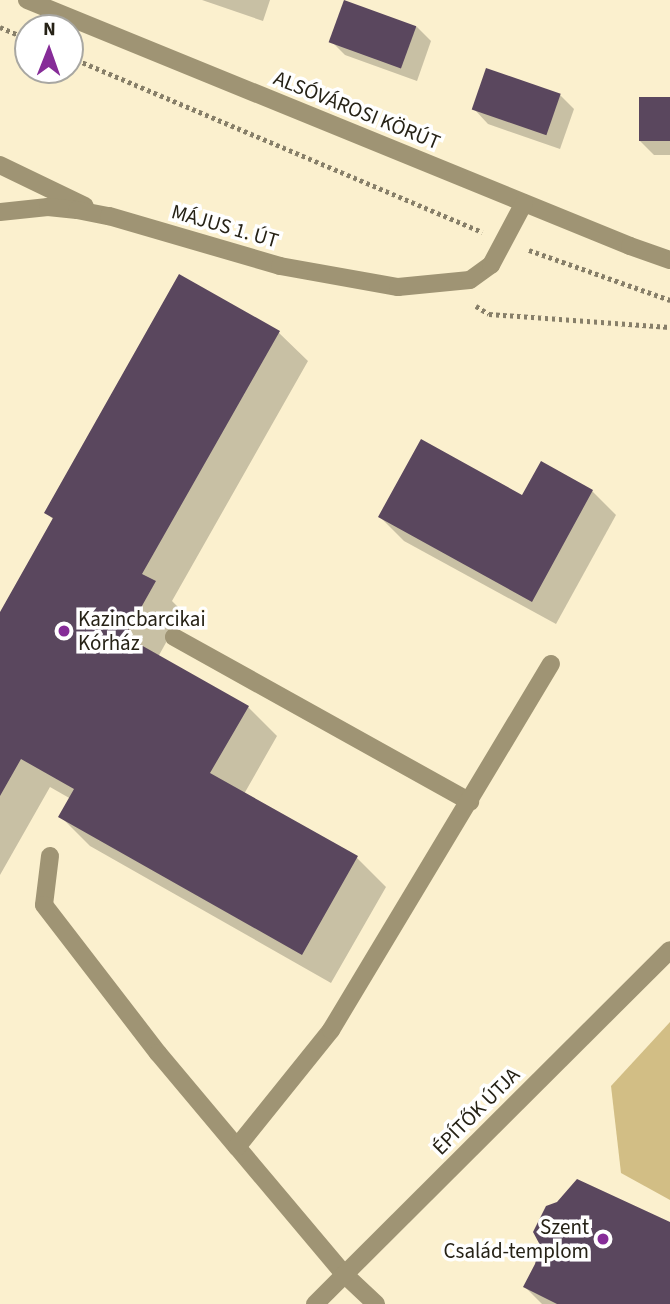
<!DOCTYPE html>
<html>
<head>
<meta charset="utf-8">
<style>
	body { margin:0 }
	#map { position:relative; width:670px; height:1304px; overflow:hidden; background:#fbf0ce; font-family:"Source Sans 3",sans-serif }
	div>[style] { position:absolute }
	.green>* { inset:0; background:#d2be85 }
	.shadow>* { inset:0; background:#0003 }
	.building>* { inset:0; background:#5a475e; transform-origin:0 0 }
	.path>* { height:4.5px; margin-top:-2.25px; transform-origin:0; background:repeating-linear-gradient(90deg,#877f69 0 3.5px,transparent 0 7px) }
	.service>* { height:18px; margin:-9px; padding:0 9px; transform-origin:9px; border-radius:9px; background:#9f9474 }
	.minor>* { height:18px; margin:-9px; padding:0 9px; transform-origin:9px; border-radius:9px; background:#9f9474 }
	.tertiary>* { height:18px; margin:-9px; padding:0 9px; transform-origin:9px; border-radius:9px; background:#9f9474 }
	.dots>* { width:19px; height:19px; translate:-50% -50%; box-sizing:border-box; border:4px solid #fff; border-radius:50% }
	span { translate:-50% -50%; white-space:nowrap; text-align:center; line-height:1.15; -webkit-text-stroke:7px #fff; paint-order:stroke }
	.street-label { font-size:21px; color:#262216 }
	.poi-label { font-size:21px; color:#262216 }
	.left { translate:0 -50%; text-align:left }
	.right { translate:-100% -50%; text-align:right }
	.north { position:absolute; left:14px; top:14px; width:70px; height:70px; box-sizing:border-box; background:#fff; border:2px solid #a8a7a2; border-radius:50%; rotate:1deg; font-size:19px; font-weight:700; line-height:28px; text-align:center; color:#262216 }
	.north::after { content:''; display:block; margin:auto; width:24px; height:32px; background:#862c98; clip-path:polygon(50% 0,100% 100%,50% 72%,0 100%) }
</style>
</head>
<body>
<div id="map">
	<div class="green">
		<i style="clip-path:polygon(670px 1022px,670px 1200px,621px 1173px,611px 1086px)"></i>
	</div>
	<div class="shadow">
		<i style="clip-path:polygon(202px 0,270px 0,263px 21px)"></i>
		<i style="clip-path:polygon(417px 27px,431px 41px,417px 81px,345px 55px,331px 41px)"></i>
		<i style="clip-path:polygon(560px 95px,574px 109px,560px 149px,488px 124px,474px 109px)"></i>
		<i style="clip-path:polygon(670px 99px,670px 155px,654px 155px,640px 141px)"></i>
		<i style="clip-path:polygon(278px 332px,308px 361px,172px 601px,183px 612px,158px 657px,248px 707px,277px 736px,244px 794px,357px 858px,386px 887px,331px 983px,90px 846px,61px 817px,71px 799px,50px 787px,0 875px,0 615px,54px 520px,46px 513px)"></i>
		<i style="clip-path:polygon(592px 491px,616px 515px,556px 624px,404px 541px,380px 517px)"></i>
		<i style="clip-path:polygon(670px 1224px,670px 1304px,542px 1304px,525px 1287px)"></i>
	</div>
	<div class="building">
		<i style="left:344px;top:0;width:77px;height:45px;rotate:20deg"></i>
		<i style="left:486px;top:68px;width:79px;height:44px;rotate:19deg"></i>
		<i style="left:639px;top:97px;width:31px;height:44px"></i>
		<i style="clip-path:polygon(179px 274px,280px 331px,142px 574px,156px 581px,125px 636px,249px 706px,210px 773px,358px 856px,302px 955px,58px 817px,74px 789px,21px 759px,0 796px,0 612px,53px 518px,44px 513px)"></i>
		<i style="clip-path:polygon(421px 439px,522px 495px,541px 461px,593px 490px,532px 602px,378px 517px)"></i>
		<i style="clip-path:polygon(577px 1179px,670px 1222px,670px 1304px,557px 1304px,523px 1287px,535px 1264px,540px 1245px,533px 1232px,546px 1206px,557px 1202px)"></i>
	</div>
	<div class="path">
		<i style="left:0;top:27px;width:30px;rotate:23deg"></i>
		<i style="left:70px;top:57px;width:448px;rotate:23deg"></i>
		<i style="left:529px;top:250px;width:150px;rotate:19.5deg"></i>
		<i style="left:476px;top:306px;width:15px;rotate:32deg"></i>
		<i style="left:489px;top:314px;width:181px;rotate:4.1deg"></i>
	</div>
	<div class="service">
		<i style="left:174px;top:637px;width:339px;rotate:29.1deg"></i>
		<i style="left:50px;top:856px;width:49px;rotate:97deg"></i>
		<i style="left:44px;top:905px;width:187px;rotate:52.4deg"></i>
		<i style="left:158px;top:1053px;width:123px;rotate:50deg"></i>
		<i style="left:344px;top:1274px;width:166px;rotate:-130.1deg"></i>
		<i style="left:237px;top:1147px;width:150px;rotate:-51.2deg"></i>
		<i style="left:331px;top:1030px;width:427px;rotate:-59deg"></i>
	</div>
	<div class="minor">
		<i style="left:27px;top:0;width:651px;rotate:22.19deg"></i>
		<i style="left:630px;top:246px;width:42px;rotate:19.3deg"></i>
		<i style="left:0;top:165px;width:94px;rotate:25.8deg"></i>
		<i style="left:0;top:212px;width:48px;rotate:-5.9deg"></i>
		<i style="left:48px;top:207px;width:29px;rotate:6deg"></i>
		<i style="left:77px;top:210px;width:33px;rotate:11deg"></i>
		<i style="left:109px;top:216px;width:178px;rotate:16.3deg"></i>
		<i style="left:280px;top:266px;width:120px;rotate:10.1deg"></i>
		<i style="left:398px;top:287px;width:72px;rotate:-5.6deg"></i>
		<i style="left:470px;top:280px;width:26px;rotate:-36deg"></i>
		<i style="left:491px;top:265px;width:70px;rotate:-62deg"></i>
		<i style="left:344px;top:1274px;width:44px;rotate:43.2deg"></i>
	</div>
	<div class="tertiary">
		<i style="left:315px;top:1304px;width:501px;rotate:-44.92deg"></i>
	</div>
	<div class="dots">
		<i style="left:64px;top:631px;background:#862c98"></i>
		<i style="left:603px;top:1239px;background:#862c98"></i>
	</div>
	<div class="street-label">
		<span style="left:357px;top:110px;rotate:22deg">ALSÓVÁROSI KÖRÚT</span>
		<span style="left:225px;top:226px;rotate:16deg">MÁJUS 1. ÚT</span>
		<span style="left:476px;top:1111px;rotate:-45deg">ÉPÍTŐK ÚTJA</span>
	</div>
	<div class="poi-label">
		<span class="left" style="left:78px;top:631px">Kazincbarcikai<br>Kórház</span>
		<span class="right" style="left:589px;top:1239px">Szent<br>Család-templom</span>
	</div>
	<div class="north">N</div>
</div>
</body>
</html>
